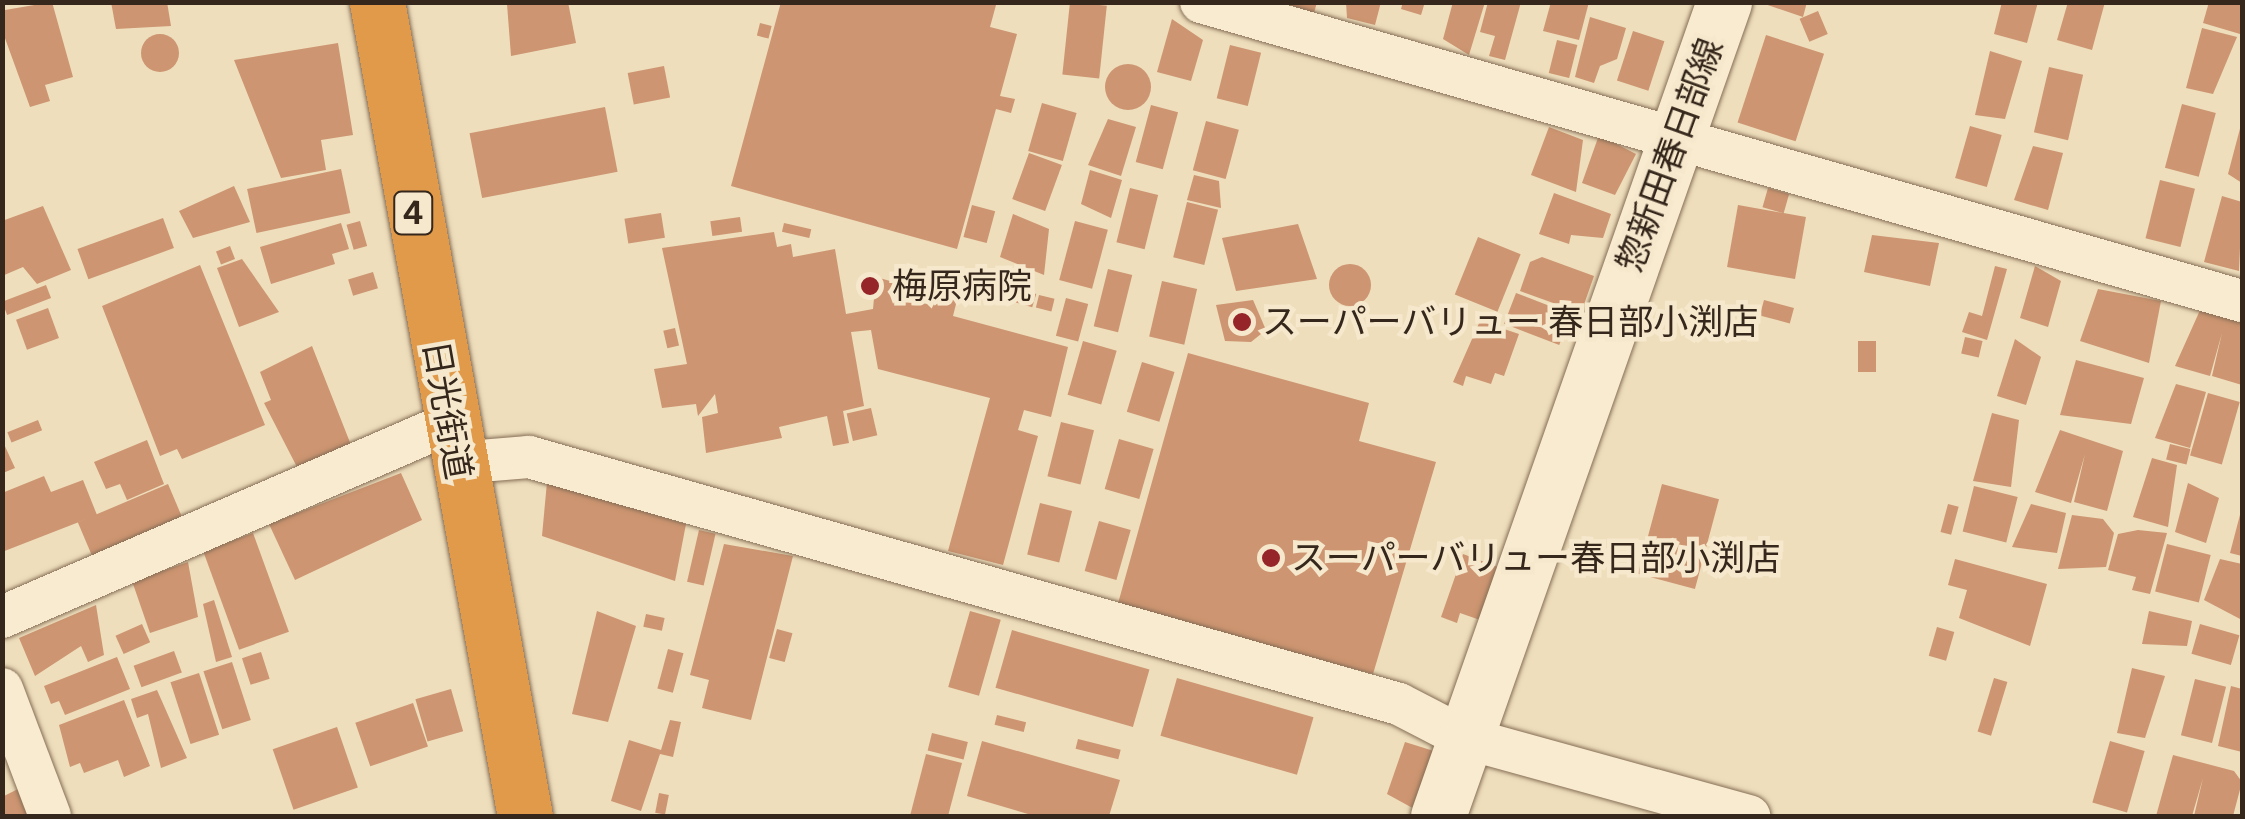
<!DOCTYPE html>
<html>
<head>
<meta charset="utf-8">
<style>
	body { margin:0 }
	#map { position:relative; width:2245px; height:819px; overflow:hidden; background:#eedebc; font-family:Bitter,"Noto Sans JP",serif }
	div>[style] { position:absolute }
	.building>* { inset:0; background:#cd9571; transform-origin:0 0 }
	.round { border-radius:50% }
	.roads { filter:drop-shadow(0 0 2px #866e56) drop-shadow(0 0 2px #866e56) }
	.street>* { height:42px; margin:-21px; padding:0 21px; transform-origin:21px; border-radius:21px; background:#f9ebcf }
	.secondary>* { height:55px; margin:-27.5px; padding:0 27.5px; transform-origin:27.5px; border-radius:27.5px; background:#f9ebcf }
	.highway>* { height:55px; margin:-27.5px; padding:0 27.5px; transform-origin:27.5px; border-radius:27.5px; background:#e19a4a }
	.dots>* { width:28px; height:28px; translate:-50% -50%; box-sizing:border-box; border:5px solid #f6e8cc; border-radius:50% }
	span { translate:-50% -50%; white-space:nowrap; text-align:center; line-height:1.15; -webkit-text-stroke:9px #f6e8cc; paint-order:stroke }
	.shield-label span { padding:2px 8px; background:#f6e8cc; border:2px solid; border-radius:8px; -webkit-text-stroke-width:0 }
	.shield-label { font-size:32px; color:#35271b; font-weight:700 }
	.street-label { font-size:35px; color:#35271b }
	.poi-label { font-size:35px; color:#35271b }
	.left { translate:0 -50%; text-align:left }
	.frame { position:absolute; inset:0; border:5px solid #35271b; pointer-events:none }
</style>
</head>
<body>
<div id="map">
	<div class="building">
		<i style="clip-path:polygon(52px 2px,73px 77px,45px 85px,50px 101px,30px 107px,2px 30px,5px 10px)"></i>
		<i style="clip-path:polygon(111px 2px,167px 2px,171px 26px,116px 29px)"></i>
		<i style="clip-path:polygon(568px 2px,576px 43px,511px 56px,507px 4px)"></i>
		<i style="clip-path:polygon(781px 2px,996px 5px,990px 27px,1017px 34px,1000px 96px,1015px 99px,1011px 113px,996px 109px,957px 249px,731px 186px)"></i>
		<i style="left:1070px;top:2px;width:37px;height:73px;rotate:6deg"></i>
		<i style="clip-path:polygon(1280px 2px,1317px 2px,1314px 13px)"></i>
		<i style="clip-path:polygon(1346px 2px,1381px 2px,1375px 25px,1347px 18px)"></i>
		<i style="clip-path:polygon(1403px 2px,1425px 2px,1421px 15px,1401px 9px)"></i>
		<i style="clip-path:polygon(1453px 2px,1485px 2px,1469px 55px,1443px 39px)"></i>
		<i style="clip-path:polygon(1488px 2px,1521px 2px,1505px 60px,1489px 56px,1495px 36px,1480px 32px)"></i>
		<i style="clip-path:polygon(1551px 2px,1589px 2px,1579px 40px,1543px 31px)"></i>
		<i style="clip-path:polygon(1759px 2px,1807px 2px,1803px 17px)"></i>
		<i style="clip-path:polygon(2002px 2px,2038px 2px,2027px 43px,1994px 34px)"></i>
		<i style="clip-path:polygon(2068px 2px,2105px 2px,2092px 50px,2057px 40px)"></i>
		<i style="clip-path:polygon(2209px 2px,2242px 2px,2240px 34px,2203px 23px)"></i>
		<i style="left:1818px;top:11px;width:25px;height:20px;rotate:67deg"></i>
		<i style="clip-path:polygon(1590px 17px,1626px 28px,1617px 59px,1600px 66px,1594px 83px,1575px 77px)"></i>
		<i style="clip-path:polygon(1172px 19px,1203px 40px,1191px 81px,1157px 72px)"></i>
		<i style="left:760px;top:23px;width:12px;height:13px;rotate:14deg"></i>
		<i style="clip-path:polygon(2202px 28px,2237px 37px,2213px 94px,2186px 88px)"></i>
		<i style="left:1633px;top:31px;width:33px;height:52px;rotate:18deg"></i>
		<i class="round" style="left:141px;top:34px;width:38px;height:38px"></i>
		<i style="left:1766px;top:35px;width:61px;height:92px;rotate:18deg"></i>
		<i style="left:1557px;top:40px;width:21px;height:34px;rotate:14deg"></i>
		<i style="clip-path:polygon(338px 43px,353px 135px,321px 140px,326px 170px,281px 178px,234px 60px)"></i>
		<i style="left:1230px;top:45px;width:32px;height:55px;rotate:14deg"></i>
		<i style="clip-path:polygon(1990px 51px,2022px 61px,2005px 119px,1975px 115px)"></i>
		<i class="round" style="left:1105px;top:64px;width:46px;height:46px"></i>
		<i style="left:664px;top:66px;width:32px;height:37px;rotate:79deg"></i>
		<i style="left:2049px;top:67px;width:35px;height:67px;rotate:13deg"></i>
		<i style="left:1042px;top:103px;width:36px;height:50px;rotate:16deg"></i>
		<i style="left:2182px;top:104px;width:35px;height:66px;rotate:15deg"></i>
		<i style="left:1151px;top:105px;width:28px;height:59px;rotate:15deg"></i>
		<i style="left:605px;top:107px;width:66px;height:138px;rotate:79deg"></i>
		<i style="clip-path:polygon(1108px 119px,1136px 127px,1121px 176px,1088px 165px)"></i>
		<i style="left:1206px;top:121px;width:34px;height:51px;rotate:15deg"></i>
		<i style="clip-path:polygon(2242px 121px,2242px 183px,2228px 174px)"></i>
		<i style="left:1970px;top:126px;width:33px;height:54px;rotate:16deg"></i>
		<i style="clip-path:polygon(1549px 127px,1583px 140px,1576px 192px,1531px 175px)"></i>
		<i style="clip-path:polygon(1599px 135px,1636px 154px,1615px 195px,1582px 183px)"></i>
		<i style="clip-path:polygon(2033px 146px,2063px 153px,2048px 210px,2014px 200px)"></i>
		<i style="left:1029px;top:153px;width:35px;height:49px;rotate:20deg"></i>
		<i style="left:341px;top:169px;width:45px;height:96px;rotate:78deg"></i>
		<i style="clip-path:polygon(1090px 170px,1122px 180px,1111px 218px,1081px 204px)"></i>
		<i style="clip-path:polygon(1194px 175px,1219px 181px,1221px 208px,1187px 200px)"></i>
		<i style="left:2160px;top:180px;width:36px;height:60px;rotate:14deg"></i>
		<i style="clip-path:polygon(234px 186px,250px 222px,193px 238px,179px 211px)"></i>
		<i style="left:1130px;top:188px;width:29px;height:56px;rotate:14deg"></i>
		<i style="left:1768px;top:188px;width:22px;height:20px;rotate:16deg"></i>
		<i style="clip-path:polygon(1554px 193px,1611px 214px,1603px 238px,1571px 235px,1569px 244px,1539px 234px)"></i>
		<i style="clip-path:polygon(2222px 196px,2242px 202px,2239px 271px,2204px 262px)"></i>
		<i style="left:1187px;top:202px;width:32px;height:57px;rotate:14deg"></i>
		<i style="left:972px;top:205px;width:24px;height:33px;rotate:15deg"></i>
		<i style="left:1738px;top:205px;width:69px;height:63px;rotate:10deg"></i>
		<i style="clip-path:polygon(43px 206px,71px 270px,37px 284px,23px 267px,2px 276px,2px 221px)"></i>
		<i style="left:661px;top:213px;width:25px;height:37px;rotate:81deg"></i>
		<i style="clip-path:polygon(1013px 214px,1049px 229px,1044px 275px,1000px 257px)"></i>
		<i style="left:740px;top:217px;width:15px;height:30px;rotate:82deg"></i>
		<i style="left:163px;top:218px;width:32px;height:91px;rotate:70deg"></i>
		<i style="left:360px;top:221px;width:26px;height:14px;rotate:74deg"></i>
		<i style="left:1075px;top:221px;width:34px;height:61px;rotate:15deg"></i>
		<i style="clip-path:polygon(341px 223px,349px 249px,332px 254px,335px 264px,271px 284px,260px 247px)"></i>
		<i style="left:784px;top:223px;width:28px;height:9px;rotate:13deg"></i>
		<i style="clip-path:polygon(1298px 224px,1317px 279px,1236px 291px,1222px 238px)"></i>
		<i style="clip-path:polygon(774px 232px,777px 247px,791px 244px,793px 257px,835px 249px,846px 314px,873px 309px,876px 277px,957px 300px,953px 316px,1068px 347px,1051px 417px,1024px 410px,1018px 430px,1038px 436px,1003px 565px,948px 551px,990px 398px,878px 369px,871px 330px,851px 332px,864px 406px,843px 411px,849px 443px,833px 446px,827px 416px,779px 427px,782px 438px,706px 453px,702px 417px,718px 413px,715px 394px,698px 416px,696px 404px,662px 408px,654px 369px,687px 364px,662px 248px)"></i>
		<i style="clip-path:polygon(1872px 235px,1939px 243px,1930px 286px,1864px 272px)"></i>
		<i style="left:1478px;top:237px;width:46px;height:62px;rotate:22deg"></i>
		<i style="left:230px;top:246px;width:14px;height:15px;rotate:69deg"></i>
		<i style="clip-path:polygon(1542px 257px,1594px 276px,1581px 313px,1520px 291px,1530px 262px)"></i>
		<i style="clip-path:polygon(242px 259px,279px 312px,239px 327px,217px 268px)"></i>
		<i class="round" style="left:1329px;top:264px;width:42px;height:42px"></i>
		<i style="clip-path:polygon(200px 265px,265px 425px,182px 459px,177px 449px,160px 456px,102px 306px)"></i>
		<i style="clip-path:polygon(1995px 266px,2007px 269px,1987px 340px,1962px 332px,1969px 312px,1982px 316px)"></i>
		<i style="clip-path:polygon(2035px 266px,2061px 281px,2048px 327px,2020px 318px)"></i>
		<i style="left:1108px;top:269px;width:25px;height:59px;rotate:14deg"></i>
		<i style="left:373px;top:272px;width:17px;height:26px;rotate:73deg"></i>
		<i style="left:972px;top:272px;width:24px;height:12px;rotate:15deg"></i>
		<i style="left:1162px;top:281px;width:36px;height:57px;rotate:13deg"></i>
		<i style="left:998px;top:284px;width:20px;height:13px;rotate:15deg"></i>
		<i style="left:46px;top:285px;width:14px;height:47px;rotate:69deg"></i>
		<i style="left:1020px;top:289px;width:17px;height:14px;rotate:17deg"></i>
		<i style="clip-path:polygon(2098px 289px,2161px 301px,2149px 363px,2080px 341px)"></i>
		<i style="left:1516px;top:293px;width:59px;height:33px;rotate:21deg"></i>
		<i style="left:1039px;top:295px;width:16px;height:13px;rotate:14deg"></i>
		<i style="left:1066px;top:298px;width:23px;height:39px;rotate:15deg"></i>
		<i style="clip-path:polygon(1253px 300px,1266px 330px,1251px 342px,1225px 341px,1216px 305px)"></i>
		<i style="left:1764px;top:300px;width:31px;height:16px;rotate:15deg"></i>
		<i style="left:48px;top:308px;width:32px;height:34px;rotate:70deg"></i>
		<i style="clip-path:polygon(2201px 308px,2242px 322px,2242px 385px,2212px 376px,2222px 333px,2210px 376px,2175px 366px)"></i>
		<i style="clip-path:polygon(1480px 321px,1519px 334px,1504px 376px,1495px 373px,1491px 384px,1466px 376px,1463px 386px,1453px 382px)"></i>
		<i style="left:675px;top:328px;width:18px;height:12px;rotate:77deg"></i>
		<i style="left:1965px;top:337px;width:18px;height:17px;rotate:13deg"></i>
		<i style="clip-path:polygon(2015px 339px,2041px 357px,2026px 405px,1997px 396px)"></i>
		<i style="left:1083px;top:341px;width:35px;height:56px;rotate:16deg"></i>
		<i style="left:1858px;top:341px;width:18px;height:31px"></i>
		<i style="clip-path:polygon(312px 346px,351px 445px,297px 467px,264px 403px,271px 400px,260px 372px)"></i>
		<i style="clip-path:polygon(1188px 353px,1369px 403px,1359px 441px,1436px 462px,1373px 674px,1117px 607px)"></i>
		<i style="clip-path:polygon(2076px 360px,2144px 378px,2131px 424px,2060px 415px)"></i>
		<i style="left:1142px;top:362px;width:34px;height:52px;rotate:17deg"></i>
		<i style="clip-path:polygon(2176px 384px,2206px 392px,2190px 448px,2155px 438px)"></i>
		<i style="left:2208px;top:393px;width:33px;height:65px;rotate:16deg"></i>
		<i style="left:871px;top:408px;width:28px;height:25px;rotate:77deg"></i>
		<i style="clip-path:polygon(1992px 413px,2019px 420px,2011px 487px,1973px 481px)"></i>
		<i style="left:38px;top:420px;width:11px;height:33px;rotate:68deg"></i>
		<i style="left:1061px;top:422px;width:34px;height:56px;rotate:14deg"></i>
		<i style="clip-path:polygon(2060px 430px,2123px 451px,2107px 511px,2074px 502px,2085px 454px,2071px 503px,2035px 492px)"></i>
		<i style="left:1119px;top:439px;width:36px;height:52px;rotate:16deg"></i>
		<i style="clip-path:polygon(147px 440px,164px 484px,127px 500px,120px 484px,106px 489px,94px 462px)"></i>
		<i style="clip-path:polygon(3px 442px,15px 468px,3px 473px)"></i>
		<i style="left:2170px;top:444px;width:21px;height:16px;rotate:14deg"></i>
		<i style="clip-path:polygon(2152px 458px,2177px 465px,2168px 527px,2133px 517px)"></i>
		<i style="clip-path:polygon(401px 473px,422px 520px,295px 580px,269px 524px)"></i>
		<i style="clip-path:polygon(44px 476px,51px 492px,83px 480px,97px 515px,2px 552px,2px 493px)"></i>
		<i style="clip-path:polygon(547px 482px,686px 524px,675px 581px,542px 536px)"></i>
		<i style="clip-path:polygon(2188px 483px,2219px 498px,2206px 543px,2175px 532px)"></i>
		<i style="left:168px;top:484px;width:38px;height:98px;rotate:67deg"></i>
		<i style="left:1662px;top:484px;width:59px;height:93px;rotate:15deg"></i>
		<i style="left:1974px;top:486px;width:45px;height:47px;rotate:14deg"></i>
		<i style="left:1040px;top:503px;width:33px;height:53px;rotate:14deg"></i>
		<i style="left:1948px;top:504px;width:11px;height:29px;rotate:15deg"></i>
		<i style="clip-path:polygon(2031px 504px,2066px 513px,2057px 553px,2012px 547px)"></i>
		<i style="clip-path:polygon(2241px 511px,2242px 512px,2242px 556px,2230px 553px)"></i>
		<i style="clip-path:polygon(2072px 515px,2103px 519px,2114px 533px,2106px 567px,2058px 569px)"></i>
		<i style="left:1099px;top:521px;width:33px;height:52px;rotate:16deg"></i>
		<i style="left:699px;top:530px;width:17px;height:53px;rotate:13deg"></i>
		<i style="clip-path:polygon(2138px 530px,2167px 533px,2150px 594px,2132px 590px,2136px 577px,2108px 570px,2118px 534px)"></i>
		<i style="left:253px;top:533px;width:105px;height:53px;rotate:70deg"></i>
		<i style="clip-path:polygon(724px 544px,793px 556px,751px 720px,702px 708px,709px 680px,690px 675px)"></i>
		<i style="left:2167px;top:544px;width:45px;height:49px;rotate:14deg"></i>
		<i style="clip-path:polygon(1463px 554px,1498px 567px,1480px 620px,1460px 613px,1457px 623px,1441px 617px)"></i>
		<i style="clip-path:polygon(1955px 559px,2047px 584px,2030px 646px,1959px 618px,1967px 590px,1948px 585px)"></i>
		<i style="clip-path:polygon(2220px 559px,2242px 564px,2242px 620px,2204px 600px)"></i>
		<i style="clip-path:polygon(188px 562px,198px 617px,150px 633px,132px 581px)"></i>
		<i style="clip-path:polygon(214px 600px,232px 657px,216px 662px,203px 604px)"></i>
		<i style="clip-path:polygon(96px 605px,104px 655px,88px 662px,81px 646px,35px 676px,19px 638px)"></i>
		<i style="clip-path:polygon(597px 611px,636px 626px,608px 722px,572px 714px)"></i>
		<i style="left:970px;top:611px;width:32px;height:79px;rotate:16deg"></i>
		<i style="clip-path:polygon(2149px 611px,2192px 621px,2187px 646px,2142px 644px)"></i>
		<i style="left:646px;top:614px;width:19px;height:13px;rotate:12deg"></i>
		<i style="left:142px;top:624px;width:20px;height:29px;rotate:66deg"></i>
		<i style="left:2200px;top:624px;width:41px;height:31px;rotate:16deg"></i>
		<i style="left:1937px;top:627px;width:18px;height:30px;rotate:16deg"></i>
		<i style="left:777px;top:629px;width:16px;height:30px;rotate:15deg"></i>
		<i style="left:1012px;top:630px;width:143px;height:60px;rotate:16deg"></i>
		<i style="left:668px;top:649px;width:16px;height:41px;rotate:15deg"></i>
		<i style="left:174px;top:651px;width:23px;height:43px;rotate:70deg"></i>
		<i style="left:261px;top:652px;width:28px;height:20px;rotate:72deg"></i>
		<i style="clip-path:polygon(117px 657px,130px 689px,65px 715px,59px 701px,51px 704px,44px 686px)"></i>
		<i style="left:232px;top:662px;width:61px;height:30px;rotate:72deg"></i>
		<i style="clip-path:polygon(2132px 668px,2165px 676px,2145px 738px,2117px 733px)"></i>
		<i style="left:199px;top:673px;width:65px;height:30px;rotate:72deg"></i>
		<i style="left:1177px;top:678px;width:142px;height:60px;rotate:16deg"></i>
		<i style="left:1994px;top:678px;width:14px;height:56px;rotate:17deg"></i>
		<i style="left:2195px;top:679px;width:32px;height:58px;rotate:14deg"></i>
		<i style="clip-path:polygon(2231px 686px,2242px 689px,2242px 752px,2218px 746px)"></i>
		<i style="left:451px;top:689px;width:44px;height:37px;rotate:74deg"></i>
		<i style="clip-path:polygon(157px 690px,187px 758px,161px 768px,148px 714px,137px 718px,131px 699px)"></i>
		<i style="clip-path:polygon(124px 700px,150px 766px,124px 777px,118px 760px,84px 773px,80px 763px,70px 767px,59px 725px)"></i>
		<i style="left:413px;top:703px;width:46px;height:61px;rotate:71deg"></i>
		<i style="left:997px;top:715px;width:30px;height:10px;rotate:14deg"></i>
		<i style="clip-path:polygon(670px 720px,681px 722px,673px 757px,660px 754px,641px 811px,611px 801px,629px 740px,661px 750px)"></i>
		<i style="left:337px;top:727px;width:64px;height:68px;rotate:71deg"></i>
		<i style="left:932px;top:733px;width:37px;height:18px;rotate:14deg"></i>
		<i style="left:1078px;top:739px;width:44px;height:10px;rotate:14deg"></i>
		<i style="clip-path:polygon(982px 741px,1120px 780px,1109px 816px,1035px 816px,967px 796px)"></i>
		<i style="left:2110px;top:741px;width:36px;height:64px;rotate:16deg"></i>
		<i style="clip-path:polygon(1405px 742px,1437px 752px,1418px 811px,1387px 794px)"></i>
		<i style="clip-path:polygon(926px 754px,962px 763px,948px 816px,910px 816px)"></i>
		<i style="clip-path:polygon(2173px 755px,2234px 771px,2242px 782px,2233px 816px,2194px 816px,2203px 778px,2192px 816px,2156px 816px)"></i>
		<i style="clip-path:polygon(26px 785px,29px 816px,2px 816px,2px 797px)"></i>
		<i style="left:659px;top:793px;width:10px;height:20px;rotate:11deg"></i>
	</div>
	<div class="roads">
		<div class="street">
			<i style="left:1201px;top:2px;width:1083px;rotate:16.03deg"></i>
			<i style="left:456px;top:463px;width:73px;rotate:-4.7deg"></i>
			<i style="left:529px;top:457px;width:904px;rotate:15.85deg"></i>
			<i style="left:1399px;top:704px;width:74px;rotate:27.3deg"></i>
			<i style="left:1465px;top:738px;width:295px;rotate:15.4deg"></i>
			<i style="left:2px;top:617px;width:487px;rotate:-23.4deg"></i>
			<i style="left:2px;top:689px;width:136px;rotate:69.3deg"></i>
		</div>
		<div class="secondary">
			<i style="left:1438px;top:816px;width:863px;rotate:-70.64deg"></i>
		</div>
		<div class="highway">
			<i style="left:377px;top:2px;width:827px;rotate:79.7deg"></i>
		</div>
	</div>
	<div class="dots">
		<i style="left:870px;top:286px;background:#962529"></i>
		<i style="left:1242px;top:322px;background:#962529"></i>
		<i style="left:1271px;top:558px;background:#962529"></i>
	</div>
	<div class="shield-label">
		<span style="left:413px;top:213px">4</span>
	</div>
	<div class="street-label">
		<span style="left:1670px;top:155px;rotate:-70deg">惣新田春日部線</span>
		<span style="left:447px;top:410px;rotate:80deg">日光街道</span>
	</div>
	<div class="poi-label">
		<span class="left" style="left:892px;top:286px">梅原病院</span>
		<span class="left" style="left:1262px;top:322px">スーパーバリュー 春日部小渕店</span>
		<span class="left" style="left:1291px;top:558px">スーパーバリュー春日部小渕店</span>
	</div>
	<div class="frame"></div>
</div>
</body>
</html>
